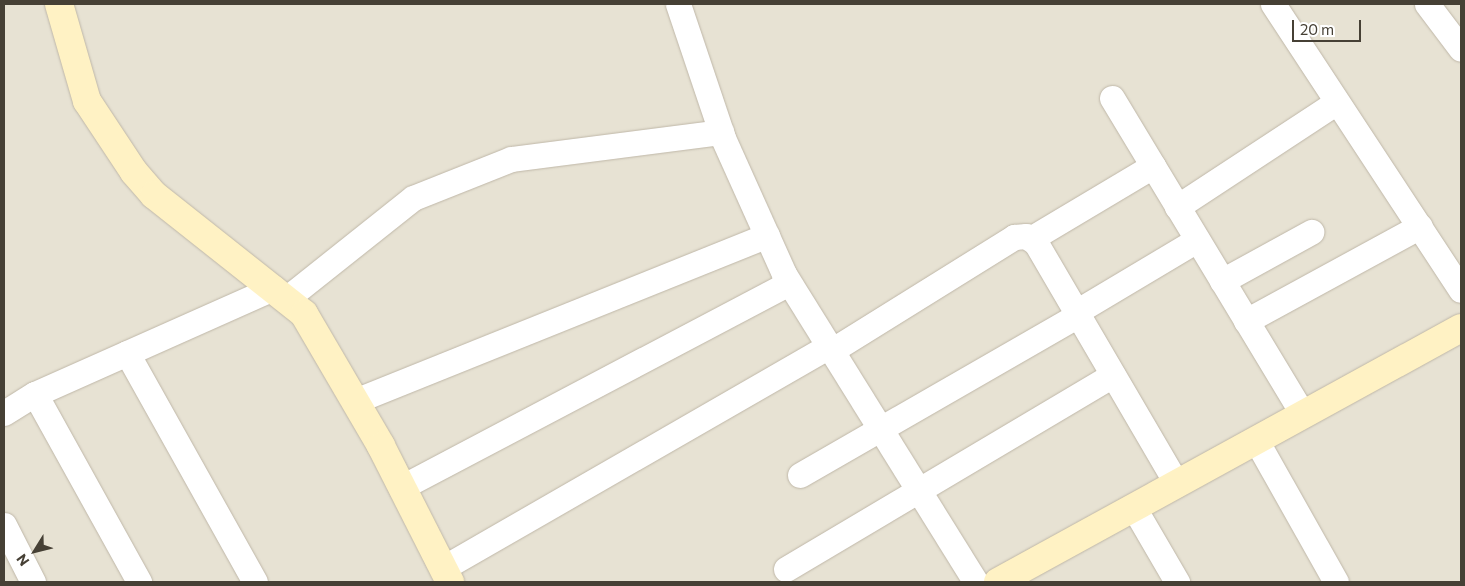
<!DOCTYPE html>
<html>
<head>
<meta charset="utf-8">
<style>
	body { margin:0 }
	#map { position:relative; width:1465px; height:586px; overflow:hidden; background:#f3efe6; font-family:Commissioner,sans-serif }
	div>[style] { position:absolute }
	.residential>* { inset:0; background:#e7e2d3; transform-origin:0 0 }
	.roads { filter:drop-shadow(0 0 1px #bfb7a8) drop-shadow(0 0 1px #bfb7a8) }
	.street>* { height:25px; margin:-12.5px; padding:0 12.5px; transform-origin:12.5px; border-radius:12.5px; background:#fff }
	.secondary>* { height:28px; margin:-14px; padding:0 14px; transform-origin:14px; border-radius:14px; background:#fff2c4 }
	span { translate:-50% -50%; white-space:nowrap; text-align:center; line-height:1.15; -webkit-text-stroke:4px #fff; paint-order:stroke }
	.frame { position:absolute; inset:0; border:5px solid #464035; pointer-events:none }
	.north { position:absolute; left:10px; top:526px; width:50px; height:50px; -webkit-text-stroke:4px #fff; paint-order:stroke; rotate:234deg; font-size:14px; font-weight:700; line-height:20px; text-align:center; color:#464035 }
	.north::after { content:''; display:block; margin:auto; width:18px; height:22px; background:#464035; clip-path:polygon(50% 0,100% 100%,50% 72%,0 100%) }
	.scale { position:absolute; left:1292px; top:20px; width:69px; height:22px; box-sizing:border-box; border:2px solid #464035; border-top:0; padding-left:6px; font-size:15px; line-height:18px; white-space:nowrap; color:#464035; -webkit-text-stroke:4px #fff; paint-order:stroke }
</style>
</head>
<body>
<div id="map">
	<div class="residential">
		<i style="left:4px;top:4px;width:1457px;height:578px"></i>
	</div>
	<div class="roads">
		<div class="street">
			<i style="left:678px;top:4px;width:141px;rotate:71.4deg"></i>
			<i style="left:723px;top:138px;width:149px;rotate:65.8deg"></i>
			<i style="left:784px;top:274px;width:363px;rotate:58.1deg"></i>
			<i style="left:1273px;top:4px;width:342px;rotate:56.7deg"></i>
			<i style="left:1427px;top:4px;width:56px;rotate:52.9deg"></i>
			<i style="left:1112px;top:98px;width:370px;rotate:58.9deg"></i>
			<i style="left:1177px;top:207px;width:191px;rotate:-33.3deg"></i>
			<i style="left:1032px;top:238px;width:141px;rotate:-30.8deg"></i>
			<i style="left:1222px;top:281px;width:102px;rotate:-28.8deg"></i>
			<i style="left:286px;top:299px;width:162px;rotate:-38.5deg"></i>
			<i style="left:413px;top:198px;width:105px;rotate:-21.7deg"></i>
			<i style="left:511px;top:159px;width:212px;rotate:-7.3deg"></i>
			<i style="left:1076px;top:312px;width:141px;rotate:-30.8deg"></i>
			<i style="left:1246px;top:321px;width:198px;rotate:-28.6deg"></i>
			<i style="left:831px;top:351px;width:216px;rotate:-31.9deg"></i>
			<i style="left:1014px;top:237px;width:12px;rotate:-5deg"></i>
			<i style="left:1026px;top:236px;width:12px;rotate:35deg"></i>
			<i style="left:1036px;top:243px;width:279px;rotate:59.7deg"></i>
			<i style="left:127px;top:353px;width:262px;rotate:60.8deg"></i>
			<i style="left:35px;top:394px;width:215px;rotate:61deg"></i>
			<i style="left:355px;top:401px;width:444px;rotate:-21.9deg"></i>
			<i style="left:4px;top:413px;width:36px;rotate:-32deg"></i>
			<i style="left:35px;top:394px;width:261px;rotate:-24deg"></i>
			<i style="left:1256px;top:440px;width:163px;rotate:60.6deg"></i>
			<i style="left:800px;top:475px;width:321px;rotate:-29.9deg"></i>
			<i style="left:402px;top:487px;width:437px;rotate:-27.8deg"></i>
			<i style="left:1134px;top:508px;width:86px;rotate:59.8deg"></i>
			<i style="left:4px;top:525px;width:64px;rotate:63deg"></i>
			<i style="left:443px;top:568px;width:444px;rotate:-29.9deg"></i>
			<i style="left:786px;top:569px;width:380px;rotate:-30.7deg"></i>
		</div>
		<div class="secondary">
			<i style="left:59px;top:4px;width:101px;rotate:73.9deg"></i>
			<i style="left:87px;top:101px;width:85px;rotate:56.5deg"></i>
			<i style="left:134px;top:172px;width:30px;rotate:49deg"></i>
			<i style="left:154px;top:195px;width:191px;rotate:38.4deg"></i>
			<i style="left:304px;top:314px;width:153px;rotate:59.7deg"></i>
			<i style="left:381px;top:446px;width:153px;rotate:63.1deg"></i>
			<i style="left:998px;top:582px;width:528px;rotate:-28.75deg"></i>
		</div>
	</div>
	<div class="frame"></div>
	<div class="north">N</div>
	<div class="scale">20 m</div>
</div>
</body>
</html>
